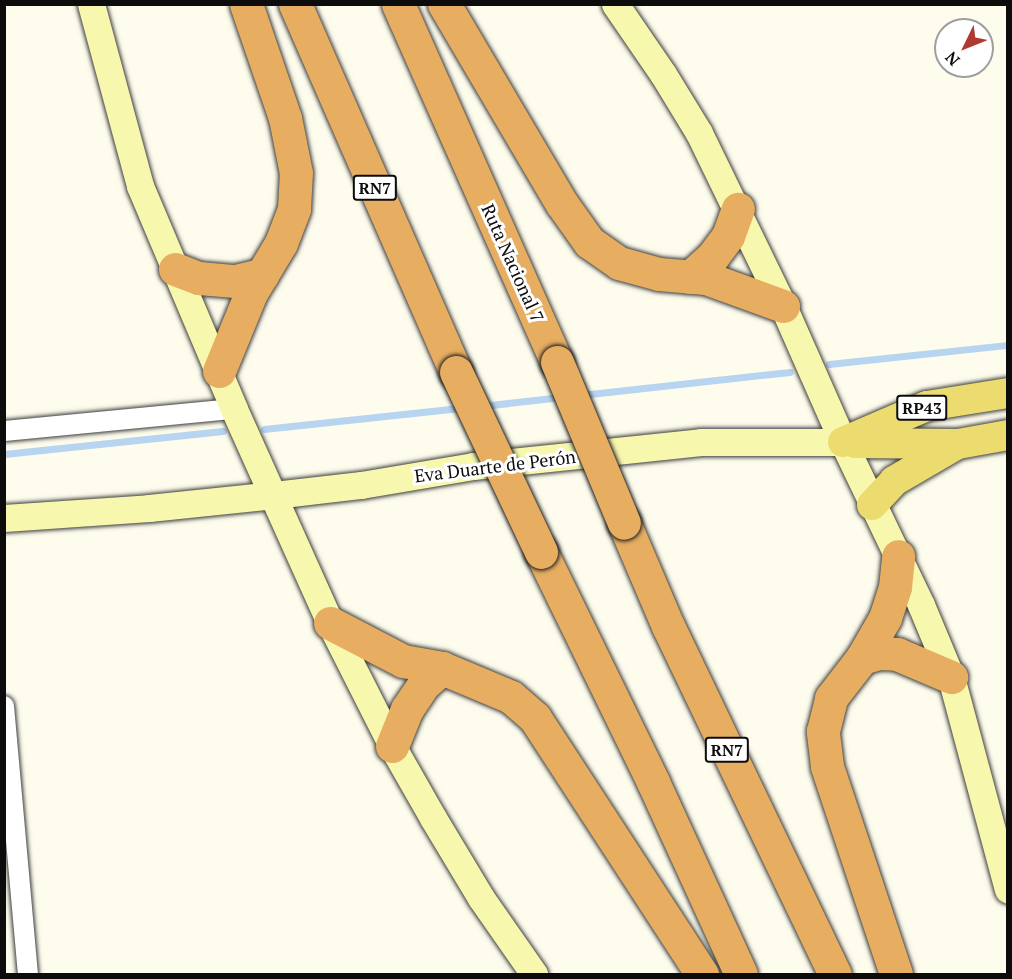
<!DOCTYPE html>
<html>
<head>
<meta charset="utf-8">
<style>
	body { margin:0 }
	#map { position:relative; width:1012px; height:979px; overflow:hidden; background:#fdfced; font-family:"PT Serif",serif }
	div>[style] { position:absolute }
	.stream>* { height:7px; margin:-3.5px; padding:0 3.5px; transform-origin:3.5px; border-radius:3.5px; background:#b7d4f0 }
	.roads { filter:drop-shadow(0 0 2px #3f3f3f) drop-shadow(0 0 2px #3f3f3f) }
	.street>* { height:20px; margin:-10px; padding:0 10px; transform-origin:10px; border-radius:10px; background:#fff }
	.secondary>* { height:27px; margin:-13.5px; padding:0 13.5px; transform-origin:13.5px; border-radius:13.5px; background:#f7f8ae }
	.primary>* { height:30px; margin:-15px; padding:0 15px; transform-origin:15px; border-radius:15px; background:#ecdc6f }
	.highway>* { height:33px; margin:-16.5px; padding:0 16.5px; transform-origin:16.5px; border-radius:16.5px; background:#e7ae62 }
	.bridges { filter:drop-shadow(0 0 2px #1d1d1d) drop-shadow(0 0 2px #1d1d1d) }
	.highway-bridge>* { height:33px; margin:-16.5px; padding:0 16.5px; transform-origin:16.5px; border-radius:16.5px; background:#e7ae62 }
	span { translate:-50% -50%; white-space:nowrap; text-align:center; line-height:1.15; -webkit-text-stroke:6px #fff; paint-order:stroke }
	.shield-label span { padding:2px 4px; background:#fff; border:2px solid; border-radius:4px; -webkit-text-stroke-width:0 }
	.shield-label { font-size:16px; color:#0c0c0c; font-weight:700 }
	.street-label { font-size:18px; color:#0c0c0c }
	.frame { position:absolute; inset:0; border:6px solid #0c0c0c; pointer-events:none }
	.north { position:absolute; left:934px; top:18px; width:60px; height:60px; box-sizing:border-box; background:#fff; border:2px solid #9e9e9e; border-radius:50%; rotate:227deg; font-size:16px; font-weight:700; line-height:24px; text-align:center; color:#0c0c0c }
	.north::after { content:''; display:block; margin:auto; width:21px; height:27px; background:#af3a31; clip-path:polygon(50% 0,100% 100%,50% 72%,0 100%) }
</style>
</head>
<body>
<div id="map">
	<div class="stream">
		<i style="left:829px;top:364px;width:180px;rotate:-6.1deg"></i>
		<i style="left:581px;top:395px;width:210px;rotate:-6.3deg"></i>
		<i style="left:482px;top:406px;width:80px;rotate:-6.5deg"></i>
		<i style="left:264px;top:429px;width:199px;rotate:-6.1deg"></i>
		<i style="left:4px;top:454px;width:220px;rotate:-6deg"></i>
	</div>
	<div class="roads">
		<div class="street">
			<i style="left:4px;top:431px;width:231px;rotate:-5.5deg"></i>
			<i style="left:4px;top:706px;width:269px;rotate:84.9deg"></i>
		</div>
		<div class="secondary">
			<i style="left:91px;top:4px;width:188px;rotate:74.9deg"></i>
			<i style="left:140px;top:186px;width:242px;rotate:67.1deg"></i>
			<i style="left:234px;top:409px;width:235px;rotate:65.8deg"></i>
			<i style="left:330px;top:623px;width:138px;rotate:63.2deg"></i>
			<i style="left:392px;top:746px;width:83px;rotate:60.3deg"></i>
			<i style="left:433px;top:818px;width:93px;rotate:59deg"></i>
			<i style="left:481px;top:898px;width:93px;rotate:55.1deg"></i>
			<i style="left:615px;top:4px;width:85px;rotate:55.6deg"></i>
			<i style="left:663px;top:74px;width:69px;rotate:58.6deg"></i>
			<i style="left:699px;top:133px;width:192px;rotate:64.1deg"></i>
			<i style="left:783px;top:306px;width:149px;rotate:66.2deg"></i>
			<i style="left:843px;top:442px;width:181px;rotate:64.4deg"></i>
			<i style="left:921px;top:605px;width:78px;rotate:67.4deg"></i>
			<i style="left:951px;top:677px;width:220px;rotate:75deg"></i>
			<i style="left:4px;top:518px;width:145px;rotate:-3.9deg"></i>
			<i style="left:149px;top:508px;width:126px;rotate:-5.9deg"></i>
			<i style="left:274px;top:495px;width:88px;rotate:-6.6deg"></i>
			<i style="left:361px;top:485px;width:114px;rotate:-9.6deg"></i>
			<i style="left:473px;top:466px;width:229px;rotate:-6deg"></i>
			<i style="left:701px;top:442px;width:142px"></i>
		</div>
		<div class="primary">
			<i style="left:843px;top:442px;width:91px;rotate:-23.2deg"></i>
			<i style="left:927px;top:406px;width:82px;rotate:-9.1deg"></i>
			<i style="left:855px;top:443px;width:103px;rotate:0.6deg"></i>
			<i style="left:958px;top:444px;width:51px;rotate:-10.2deg"></i>
			<i style="left:872px;top:505px;width:33px;rotate:-47deg"></i>
			<i style="left:894px;top:481px;width:69px;rotate:-30.3deg"></i>
		</div>
		<div class="highway">
			<i style="left:295px;top:4px;width:402px;rotate:66.4deg"></i>
			<i style="left:398px;top:4px;width:392px;rotate:66.1deg"></i>
			<i style="left:444px;top:4px;width:232px;rotate:59.5deg"></i>
			<i style="left:562px;top:204px;width:47px;rotate:54.6deg"></i>
			<i style="left:589px;top:242px;width:37px;rotate:35deg"></i>
			<i style="left:619px;top:263px;width:41px;rotate:15.4deg"></i>
			<i style="left:659px;top:274px;width:47px;rotate:4.9deg"></i>
			<i style="left:706px;top:278px;width:82px;rotate:20deg"></i>
			<i style="left:175px;top:269px;width:26px;rotate:21deg"></i>
			<i style="left:199px;top:278px;width:36px;rotate:5deg"></i>
			<i style="left:235px;top:281px;width:28px;rotate:-13deg"></i>
			<i style="left:690px;top:277px;width:31px;rotate:-42deg"></i>
			<i style="left:713px;top:256px;width:25px;rotate:-53deg"></i>
			<i style="left:728px;top:236px;width:29px;rotate:-70deg"></i>
			<i style="left:219px;top:371px;width:84px;rotate:-67.7deg"></i>
			<i style="left:251px;top:293px;width:58px;rotate:-59deg"></i>
			<i style="left:281px;top:243px;width:36px;rotate:-69deg"></i>
			<i style="left:294px;top:209px;width:36px;rotate:-87deg"></i>
			<i style="left:296px;top:173px;width:56px;rotate:-101.3deg"></i>
			<i style="left:285px;top:118px;width:120px;rotate:-108.9deg"></i>
			<i style="left:624px;top:523px;width:112px;rotate:66.9deg"></i>
			<i style="left:668px;top:626px;width:386px;rotate:64.4deg"></i>
			<i style="left:541px;top:552px;width:256px;rotate:64deg"></i>
			<i style="left:653px;top:782px;width:211px;rotate:65.4deg"></i>
			<i style="left:330px;top:623px;width:82px;rotate:27.5deg"></i>
			<i style="left:403px;top:661px;width:40px;rotate:10deg"></i>
			<i style="left:442px;top:668px;width:75px;rotate:22.8deg"></i>
			<i style="left:511px;top:697px;width:32px;rotate:41deg"></i>
			<i style="left:535px;top:718px;width:306px;rotate:56.9deg"></i>
			<i style="left:862px;top:658px;width:19px;rotate:-16deg"></i>
			<i style="left:880px;top:653px;width:17px;rotate:3deg"></i>
			<i style="left:897px;top:654px;width:59px;rotate:23.1deg"></i>
			<i style="left:392px;top:746px;width:40px;rotate:-68deg"></i>
			<i style="left:407px;top:709px;width:30px;rotate:-56deg"></i>
			<i style="left:424px;top:684px;width:24px;rotate:-42deg"></i>
			<i style="left:896px;top:974px;width:219px;rotate:-108.4deg"></i>
			<i style="left:827px;top:766px;width:35px;rotate:-97deg"></i>
			<i style="left:823px;top:731px;width:34px;rotate:-76deg"></i>
			<i style="left:831px;top:698px;width:51px;rotate:-52.2deg"></i>
			<i style="left:862px;top:658px;width:46px;rotate:-60.1deg"></i>
			<i style="left:885px;top:618px;width:33px;rotate:-72deg"></i>
			<i style="left:895px;top:587px;width:31px;rotate:-84deg"></i>
		</div>
	</div>
	<div class="bridges">
		<div class="highway-bridge">
			<i style="left:557px;top:362px;width:174px;rotate:67.4deg"></i>
			<i style="left:456px;top:372px;width:199px;rotate:64.7deg"></i>
		</div>
	</div>
	<div class="shield-label">
		<span style="left:375px;top:188px">RN7</span>
		<span style="left:922px;top:408px">RP43</span>
		<span style="left:727px;top:750px">RN7</span>
	</div>
	<div class="street-label">
		<span style="left:513px;top:263px;rotate:66deg">Ruta Nacional 7</span>
		<span style="left:495px;top:466px;rotate:-7deg">Eva Duarte de Perón</span>
	</div>
	<div class="frame"></div>
	<div class="north">N</div>
</div>
</body>
</html>
